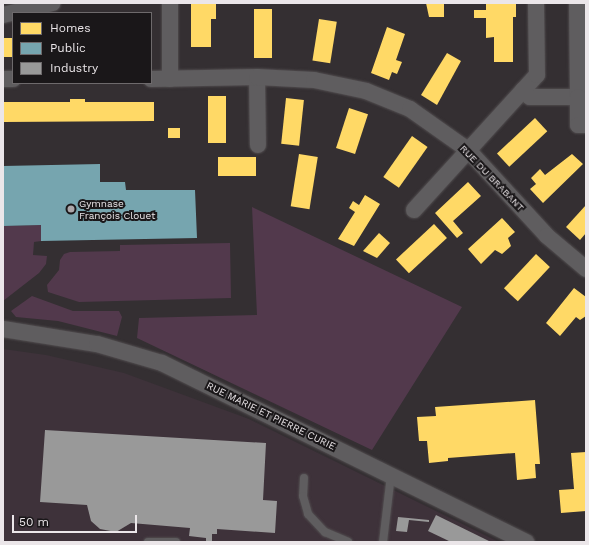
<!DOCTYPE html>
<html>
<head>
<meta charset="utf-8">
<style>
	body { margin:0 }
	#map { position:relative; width:589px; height:545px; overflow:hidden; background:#342f32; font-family:"Work Sans",sans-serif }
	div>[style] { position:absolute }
	.built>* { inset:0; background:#3e323a }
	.green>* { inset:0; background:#52394c }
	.homes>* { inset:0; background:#ffd966; transform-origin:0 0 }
	.public>* { inset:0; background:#76a5af }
	.industry>* { inset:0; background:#999 }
	.roads { filter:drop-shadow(0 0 1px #514d4f) drop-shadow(0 0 1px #514d4f) }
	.lane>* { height:8px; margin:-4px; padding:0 4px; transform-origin:4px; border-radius:4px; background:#5f5d5f }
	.street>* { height:16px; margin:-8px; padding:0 8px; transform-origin:8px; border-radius:8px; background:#5f5d5f }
	.dots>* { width:11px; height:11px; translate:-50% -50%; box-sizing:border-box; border:2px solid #1a1719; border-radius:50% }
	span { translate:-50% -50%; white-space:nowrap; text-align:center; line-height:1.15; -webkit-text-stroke:4px #1a1719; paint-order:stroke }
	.street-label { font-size:10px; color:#ebe6e9 }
	.poi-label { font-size:10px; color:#ebe6e9 }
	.left { translate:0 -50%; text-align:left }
	.frame { position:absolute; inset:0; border:4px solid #ebe6e9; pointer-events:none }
	.legend { position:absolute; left:12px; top:12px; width:140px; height:72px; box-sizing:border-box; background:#1a1719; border:1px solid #6e6a6c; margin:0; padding:5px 7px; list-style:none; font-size:12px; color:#ebe6e9 }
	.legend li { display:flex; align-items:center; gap:8px; height:20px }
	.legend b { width:20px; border:1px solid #6e6a6c }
	.scale { position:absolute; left:12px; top:515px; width:125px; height:18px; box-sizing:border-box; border:2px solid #ebe6e9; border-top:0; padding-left:5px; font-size:12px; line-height:14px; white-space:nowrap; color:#ebe6e9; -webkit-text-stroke:3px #1a1719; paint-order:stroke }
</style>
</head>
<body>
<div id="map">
	<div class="built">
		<i style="clip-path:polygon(3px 349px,46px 355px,124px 373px,249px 419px,499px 542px,3px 542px)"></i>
	</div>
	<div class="green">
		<i style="clip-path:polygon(252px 207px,462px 307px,372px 450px,137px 338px,139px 318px,257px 315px)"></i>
		<i style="clip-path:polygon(41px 225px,41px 241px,34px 242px,33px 255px,47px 256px,46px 264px,39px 273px,3px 301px,3px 226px)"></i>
		<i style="clip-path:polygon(230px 243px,231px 298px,79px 302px,48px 292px,47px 285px,59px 270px,60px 260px,64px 254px,70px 252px,120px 251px,120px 245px)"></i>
		<i style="clip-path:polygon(32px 296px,73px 311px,119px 311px,122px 317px,117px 336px,58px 321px,16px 317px,11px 311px)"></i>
	</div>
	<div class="homes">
		<i style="clip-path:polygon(191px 3px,216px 3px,216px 19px,211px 19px,211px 47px,191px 47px)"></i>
		<i style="clip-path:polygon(426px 3px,444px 3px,444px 17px,429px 17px)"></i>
		<i style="clip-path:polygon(486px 3px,516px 3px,516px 17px,513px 17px,513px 62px,494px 62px,494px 37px,486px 38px,486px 18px,474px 18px,474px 10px,486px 10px)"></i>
		<i style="left:254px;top:9px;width:18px;height:49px"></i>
		<i style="left:319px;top:19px;width:18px;height:42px;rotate:9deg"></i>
		<i style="clip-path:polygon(387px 27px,405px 34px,396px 60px,402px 62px,397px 74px,392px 72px,389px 80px,371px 73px)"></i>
		<i style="left:3px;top:38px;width:10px;height:19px"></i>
		<i style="clip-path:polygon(447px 53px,461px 61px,437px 105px,421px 95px)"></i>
		<i style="left:208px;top:96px;width:18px;height:47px"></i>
		<i style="left:286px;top:98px;width:18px;height:46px;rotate:6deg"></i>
		<i style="clip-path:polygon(70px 99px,85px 99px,85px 102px,154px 102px,154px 121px,3px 122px,3px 102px,70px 102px)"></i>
		<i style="left:349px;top:108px;width:20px;height:42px;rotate:18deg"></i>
		<i style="left:535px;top:118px;width:18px;height:52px;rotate:47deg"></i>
		<i style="left:168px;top:128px;width:12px;height:10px"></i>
		<i style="left:412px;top:136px;width:19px;height:50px;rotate:35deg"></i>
		<i style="left:299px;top:154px;width:19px;height:53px;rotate:9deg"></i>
		<i style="clip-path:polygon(572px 154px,583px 164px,543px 203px,530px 189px,536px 184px,531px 178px,540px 169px,545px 175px)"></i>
		<i style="left:218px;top:157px;width:38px;height:19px"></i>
		<i style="clip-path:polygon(468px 182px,481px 196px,453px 221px,463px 233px,457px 238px,435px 213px)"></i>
		<i style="clip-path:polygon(365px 195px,380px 204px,354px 246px,338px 239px,355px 212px,349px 208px,353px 201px,359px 205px)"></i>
		<i style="clip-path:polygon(586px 205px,586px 233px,580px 240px,566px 227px)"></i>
		<i style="clip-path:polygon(502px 218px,515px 232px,508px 238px,511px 246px,502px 254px,495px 250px,481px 264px,468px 249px)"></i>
		<i style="left:434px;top:224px;width:19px;height:52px;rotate:47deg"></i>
		<i style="clip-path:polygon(379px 233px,390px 243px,377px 258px,363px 251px)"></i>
		<i style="left:536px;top:254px;width:19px;height:47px;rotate:43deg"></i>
		<i style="clip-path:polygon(574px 288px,586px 297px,586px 316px,580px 320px,576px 317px,560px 336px,546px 323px)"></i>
		<i style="clip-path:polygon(535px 400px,540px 464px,535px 464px,536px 478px,517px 480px,515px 453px,448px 458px,448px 461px,429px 463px,427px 441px,419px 441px,417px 417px,436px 416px,435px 407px)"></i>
		<i style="clip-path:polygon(586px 452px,586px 511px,561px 513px,559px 490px,574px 489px,571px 453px)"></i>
	</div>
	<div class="public">
		<i style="clip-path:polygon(100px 164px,100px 182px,125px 182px,126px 190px,195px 190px,197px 238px,41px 241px,41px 225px,3px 226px,3px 166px)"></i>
	</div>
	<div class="industry">
		<i style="clip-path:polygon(45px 430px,266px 443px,263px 500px,277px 501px,275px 533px,217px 529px,217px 534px,212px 534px,212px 542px,206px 542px,206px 538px,189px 536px,190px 528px,131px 523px,116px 532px,100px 529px,91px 521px,87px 505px,40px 502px)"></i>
		<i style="clip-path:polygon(436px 515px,491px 542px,451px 542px,428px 531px)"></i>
		<i style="clip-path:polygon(398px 517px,429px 520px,429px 522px,409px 520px,407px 532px,396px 531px)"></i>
	</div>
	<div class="roads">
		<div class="lane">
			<i style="left:304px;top:478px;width:18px;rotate:93deg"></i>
			<i style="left:303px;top:496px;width:19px;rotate:74deg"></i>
			<i style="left:308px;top:514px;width:25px;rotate:47deg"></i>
			<i style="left:325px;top:532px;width:25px;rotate:23deg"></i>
			<i style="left:148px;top:542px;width:28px"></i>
			<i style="left:383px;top:542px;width:67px;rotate:-83.2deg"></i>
		</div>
		<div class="street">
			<i style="left:3px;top:15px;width:51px;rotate:-13.5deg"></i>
			<i style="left:257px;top:77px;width:68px;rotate:89.2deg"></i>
			<i style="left:3px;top:79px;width:10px"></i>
			<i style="left:151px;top:79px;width:106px;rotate:-1.1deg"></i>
			<i style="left:257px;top:77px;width:57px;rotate:3deg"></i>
			<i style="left:314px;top:80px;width:53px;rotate:11.9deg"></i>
			<i style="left:366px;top:91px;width:48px;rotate:22.2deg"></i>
			<i style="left:410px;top:109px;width:71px;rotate:35.3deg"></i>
			<i style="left:468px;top:150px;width:117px;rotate:47.4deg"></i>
			<i style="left:547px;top:236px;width:51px;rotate:40.2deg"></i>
			<i style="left:170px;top:79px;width:76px;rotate:-90deg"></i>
			<i style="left:523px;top:90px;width:10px;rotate:45deg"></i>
			<i style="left:530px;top:97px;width:48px"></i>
			<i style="left:578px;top:97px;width:94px;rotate:-90.6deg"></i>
			<i style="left:578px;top:97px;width:28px;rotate:90deg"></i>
			<i style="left:578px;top:125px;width:8px"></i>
			<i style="left:414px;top:210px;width:183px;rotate:-47.7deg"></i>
			<i style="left:537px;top:75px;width:72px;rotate:-90.8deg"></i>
			<i style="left:3px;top:329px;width:95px;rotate:9.1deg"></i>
			<i style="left:97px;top:344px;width:68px;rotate:16.3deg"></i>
			<i style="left:162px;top:363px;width:406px;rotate:26.2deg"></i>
		</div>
	</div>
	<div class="dots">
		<i style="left:71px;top:209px;background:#aba6a9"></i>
	</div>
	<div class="street-label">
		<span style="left:492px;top:178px;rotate:46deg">RUE DU BRABANT</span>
		<span style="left:271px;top:416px;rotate:26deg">RUE MARIE ET PIERRE CURIE</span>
	</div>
	<div class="poi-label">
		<span class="left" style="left:79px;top:209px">Gymnase<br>François Clouet</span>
	</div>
	<div class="frame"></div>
	<ul class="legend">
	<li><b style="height:11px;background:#ffd966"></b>Homes</li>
	<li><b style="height:11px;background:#76a5af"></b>Public</li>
	<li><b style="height:11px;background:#999"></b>Industry</li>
	</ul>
	<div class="scale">50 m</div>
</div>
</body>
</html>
